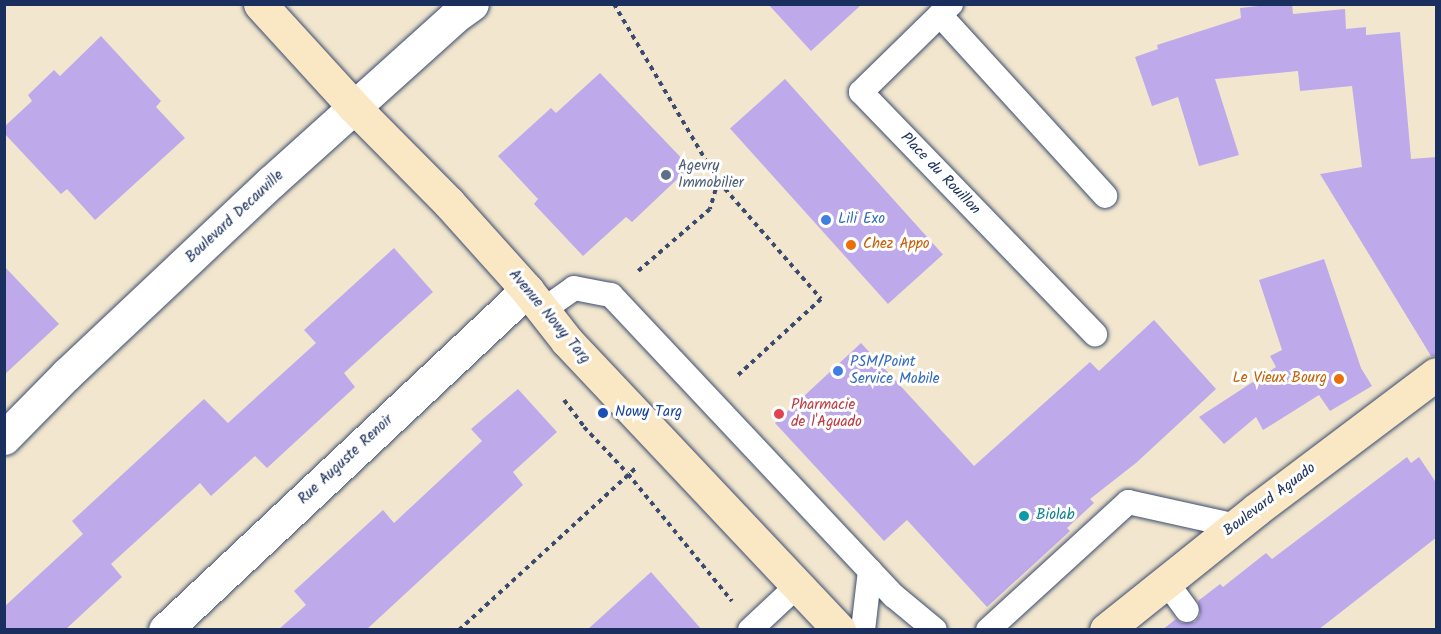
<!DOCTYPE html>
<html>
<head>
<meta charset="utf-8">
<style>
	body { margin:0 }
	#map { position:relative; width:1441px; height:634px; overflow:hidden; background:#f2e7ce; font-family:Kalam,sans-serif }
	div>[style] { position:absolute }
	.building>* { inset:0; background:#bea9ea; transform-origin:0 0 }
	.path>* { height:4px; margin-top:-2px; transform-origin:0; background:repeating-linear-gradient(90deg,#3b4b6f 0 4.5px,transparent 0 9px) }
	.roads { filter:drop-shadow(0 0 2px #3b4b6f) drop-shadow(0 0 2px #3b4b6f) }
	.lane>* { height:24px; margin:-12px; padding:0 12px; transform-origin:12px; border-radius:12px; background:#fff }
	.street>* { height:33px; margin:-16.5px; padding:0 16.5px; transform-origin:16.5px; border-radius:16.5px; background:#fff }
	.secondary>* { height:33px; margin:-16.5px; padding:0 16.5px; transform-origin:16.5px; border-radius:16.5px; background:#fae7c3 }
	.dots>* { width:16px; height:16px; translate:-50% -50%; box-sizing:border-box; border:3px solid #fff; border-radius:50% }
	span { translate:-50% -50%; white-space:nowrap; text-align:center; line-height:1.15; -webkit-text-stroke:6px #fff; paint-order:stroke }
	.service-label { font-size:15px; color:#4e5e75 }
	.left { translate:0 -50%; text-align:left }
	.street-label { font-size:15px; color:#1b2f5e }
	.shop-label { font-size:15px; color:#366cbe }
	.food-label { font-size:15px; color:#c56008 }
	.right { translate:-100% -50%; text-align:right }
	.health-label { font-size:15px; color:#be3a42 }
	.transit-label { font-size:15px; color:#164399 }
	.culture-label { font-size:15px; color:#0d838f }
	.frame { position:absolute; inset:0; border:6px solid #1b2f5e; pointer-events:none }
</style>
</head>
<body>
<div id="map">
	<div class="building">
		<i style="clip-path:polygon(768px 4px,862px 4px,811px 51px)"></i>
		<i style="clip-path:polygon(1276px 4px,1292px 4px,1293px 14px,1345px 9px,1346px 29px,1366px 27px,1366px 35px,1400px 32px,1411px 159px,1437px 157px,1437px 356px,1431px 356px,1320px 174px,1362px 167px,1352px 86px,1300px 91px,1298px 71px,1215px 79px,1239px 155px,1199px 166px,1178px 97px,1152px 106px,1135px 57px,1158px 49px,1157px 45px,1241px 18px,1240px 8px)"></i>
		<i style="clip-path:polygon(101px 36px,161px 101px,156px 107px,185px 138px,95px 220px,67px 189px,61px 194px,4px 133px,4px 127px,32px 101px,28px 95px,54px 70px,60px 76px)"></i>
		<i style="clip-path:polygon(600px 73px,690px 167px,632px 222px,626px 217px,583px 256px,534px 204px,538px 199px,498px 156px,551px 108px,556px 113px)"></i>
		<i style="left:785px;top:79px;width:236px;height:74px;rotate:48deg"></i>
		<i style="clip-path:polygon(394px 248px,433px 292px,344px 373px,355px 387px,267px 468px,255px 456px,211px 496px,200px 483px,111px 564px,122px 577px,65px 630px,4px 630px,4px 607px,83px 534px,72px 521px,204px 399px,228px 423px,316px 343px,304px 330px)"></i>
		<i style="clip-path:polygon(1324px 259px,1361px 368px,1372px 386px,1330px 411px,1319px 395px,1263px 430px,1256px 417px,1224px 444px,1199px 417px,1276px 367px,1270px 356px,1282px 350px,1259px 280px)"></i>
		<i style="clip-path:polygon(4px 266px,59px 324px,4px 375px)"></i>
		<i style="clip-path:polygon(1154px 320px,1216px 389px,1136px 463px,1090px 499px,1094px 503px,1067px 528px,1070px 531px,987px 607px,907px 520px,884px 541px,775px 423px,861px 343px,974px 466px,1090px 362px,1099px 371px)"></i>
		<i style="clip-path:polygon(518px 389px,557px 432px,513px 472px,523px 485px,366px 630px,278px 630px,306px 605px,294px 591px,383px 510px,394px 523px,482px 441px,471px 429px)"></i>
		<i style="clip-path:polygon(1407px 457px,1411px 463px,1419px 457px,1437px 484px,1437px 537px,1318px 630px,1162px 630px,1176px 619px,1182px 623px,1195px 622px,1200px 615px,1198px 601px,1220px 584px,1223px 587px,1266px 553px,1272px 559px)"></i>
		<i style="clip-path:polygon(651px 572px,702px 630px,587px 630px)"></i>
	</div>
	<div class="path">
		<i style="left:614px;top:4px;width:205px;rotate:59.6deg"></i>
		<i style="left:718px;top:181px;width:29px;rotate:106deg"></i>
		<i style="left:710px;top:209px;width:96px;rotate:139.2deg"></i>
		<i style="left:719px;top:182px;width:155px;rotate:48.9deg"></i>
		<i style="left:821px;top:299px;width:115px;rotate:137.5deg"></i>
		<i style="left:564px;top:400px;width:34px;rotate:53deg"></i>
		<i style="left:584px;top:427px;width:64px;rotate:46.9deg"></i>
		<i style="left:628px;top:474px;width:164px;rotate:50.7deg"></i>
		<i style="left:459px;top:630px;width:239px;rotate:-42.5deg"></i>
	</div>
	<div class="roads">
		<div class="lane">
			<i style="left:951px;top:4px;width:126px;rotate:135.6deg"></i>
			<i style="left:861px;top:92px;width:337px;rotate:46deg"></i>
			<i style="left:940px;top:15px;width:245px;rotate:47.6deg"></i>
			<i style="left:543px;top:310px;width:38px;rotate:-35deg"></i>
			<i style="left:574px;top:288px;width:38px;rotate:11deg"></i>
			<i style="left:611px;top:295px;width:413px;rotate:46.8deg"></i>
			<i style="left:894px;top:596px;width:53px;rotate:39.7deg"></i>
			<i style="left:1165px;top:580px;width:37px;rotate:54deg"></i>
			<i style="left:750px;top:630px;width:64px;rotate:-43.1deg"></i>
			<i style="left:863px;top:630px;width:60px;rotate:-83.3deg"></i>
			<i style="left:988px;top:630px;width:190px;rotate:-42.4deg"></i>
			<i style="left:1128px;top:502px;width:111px;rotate:12.5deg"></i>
		</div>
		<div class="street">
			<i style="left:4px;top:438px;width:90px;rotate:-45.5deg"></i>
			<i style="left:67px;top:374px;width:280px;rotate:-43.3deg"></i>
			<i style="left:271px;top:182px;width:246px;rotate:-42deg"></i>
			<i style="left:454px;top:17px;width:22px;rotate:-36deg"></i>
			<i style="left:165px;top:630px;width:497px;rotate:-43.2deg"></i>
		</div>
		<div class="secondary">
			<i style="left:260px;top:4px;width:139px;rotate:47.6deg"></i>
			<i style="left:354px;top:107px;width:135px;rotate:45.3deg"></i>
			<i style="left:449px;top:203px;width:117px;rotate:48.1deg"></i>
			<i style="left:527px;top:290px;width:65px;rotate:51.9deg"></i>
			<i style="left:567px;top:341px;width:397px;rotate:46.7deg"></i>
			<i style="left:1106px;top:630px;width:193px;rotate:-38.7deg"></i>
			<i style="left:1257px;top:509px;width:224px;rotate:-37deg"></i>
		</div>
	</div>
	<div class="dots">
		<i style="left:666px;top:175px;background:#5c6f8a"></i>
		<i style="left:826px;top:220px;background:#3f7fe0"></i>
		<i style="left:851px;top:245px;background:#e8710a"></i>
		<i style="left:838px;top:371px;background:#3f7fe0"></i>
		<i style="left:1339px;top:379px;background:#e8710a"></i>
		<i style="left:603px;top:413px;background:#1a4fb4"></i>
		<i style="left:779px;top:414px;background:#e0444e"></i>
		<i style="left:1024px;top:516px;background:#0f9aa8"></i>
	</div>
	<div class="service-label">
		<span class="left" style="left:678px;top:175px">Agevry<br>Immobilier</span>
	</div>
	<div class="street-label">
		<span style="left:940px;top:174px;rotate:46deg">Place du Rouillon</span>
		<span style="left:235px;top:217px;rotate:-43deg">Boulevard Decauville</span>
		<span style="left:549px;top:317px;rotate:50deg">Avenue Nowy Targ</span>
		<span style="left:346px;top:460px;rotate:-43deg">Rue Auguste Renoir</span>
		<span style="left:1270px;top:500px;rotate:-37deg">Boulevard Aguado</span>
	</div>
	<div class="shop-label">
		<span class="left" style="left:838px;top:220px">Lili Exo</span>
		<span class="left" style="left:850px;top:371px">PSM/Point<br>Service Mobile</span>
	</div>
	<div class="food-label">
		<span class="left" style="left:863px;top:245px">Chez Appo</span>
		<span class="right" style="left:1327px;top:379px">Le Vieux Bourg</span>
	</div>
	<div class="health-label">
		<span class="left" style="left:791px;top:414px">Pharmacie<br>de l'Aguado</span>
	</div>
	<div class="transit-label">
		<span class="left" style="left:615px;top:413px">Nowy Targ</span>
	</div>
	<div class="culture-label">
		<span class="left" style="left:1036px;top:516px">Biolab</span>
	</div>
	<div class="frame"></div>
</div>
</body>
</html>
